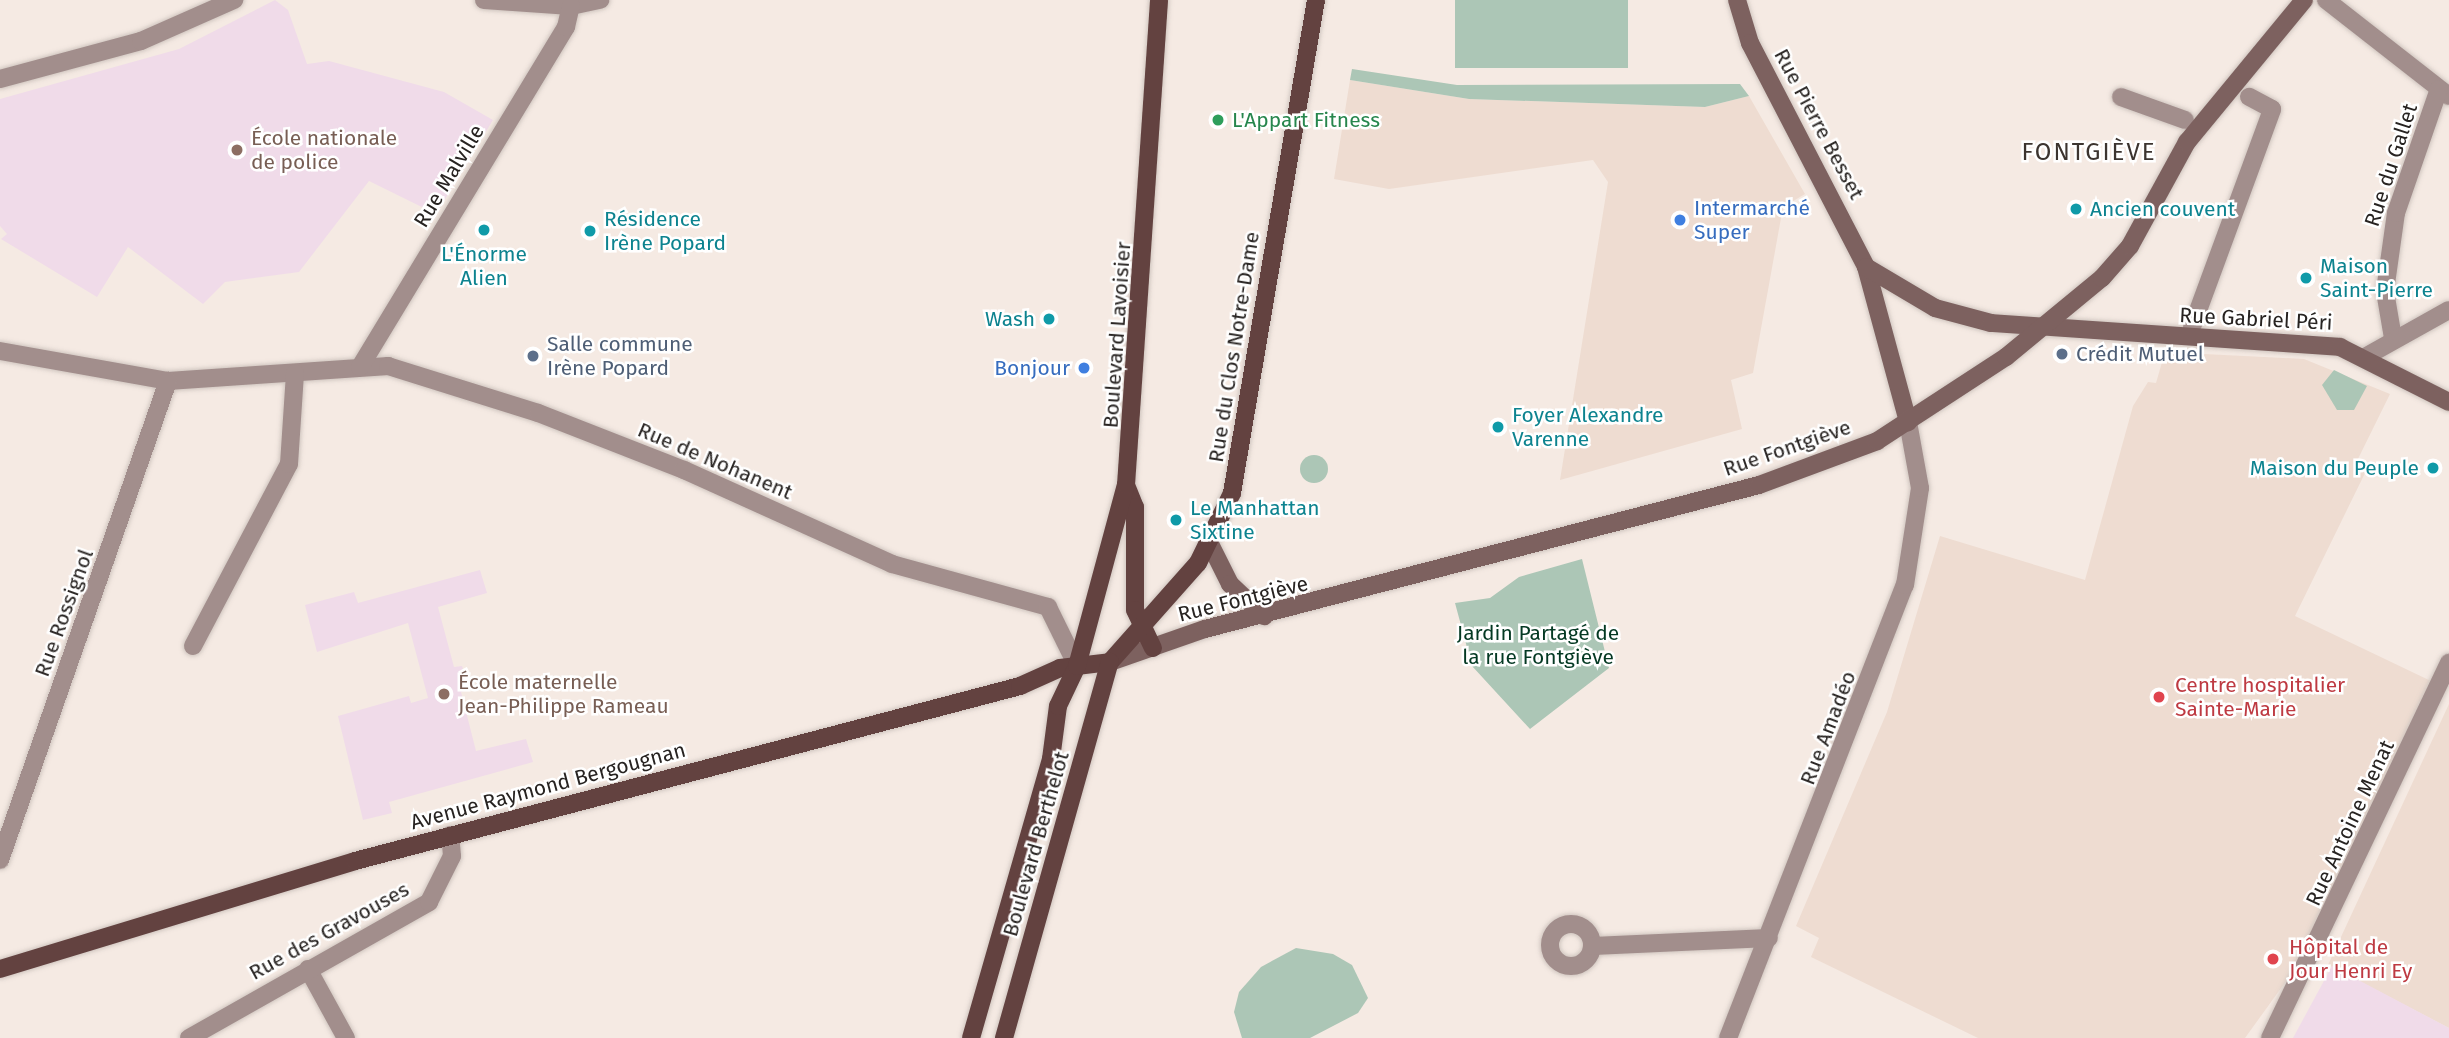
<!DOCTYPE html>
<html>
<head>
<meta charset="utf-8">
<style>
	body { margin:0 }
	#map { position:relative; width:2449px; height:1038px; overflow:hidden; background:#f5eae3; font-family:"Fira Sans",sans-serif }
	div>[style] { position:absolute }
	.built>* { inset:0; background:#eedcd1 }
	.education>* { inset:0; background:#f0dbe9 }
	.green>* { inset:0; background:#acc6b6; transform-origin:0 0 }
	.round { border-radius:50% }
	.roads { filter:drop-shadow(0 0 2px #d0c6c0) drop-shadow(0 0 2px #d0c6c0) }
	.street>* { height:18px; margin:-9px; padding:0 9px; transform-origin:9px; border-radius:9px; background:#a28e8c }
	.street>.ring { margin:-9px; padding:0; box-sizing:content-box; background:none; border:18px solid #a28e8c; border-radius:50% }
	.secondary>* { height:18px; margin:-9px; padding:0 9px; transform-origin:9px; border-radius:9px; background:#7d615f }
	.primary>* { height:18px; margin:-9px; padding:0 9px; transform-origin:9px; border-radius:9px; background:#634240 }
	.dots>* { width:19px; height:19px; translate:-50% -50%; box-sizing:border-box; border:4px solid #fff; border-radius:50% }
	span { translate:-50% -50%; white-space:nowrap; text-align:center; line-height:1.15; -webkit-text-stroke:5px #fff; paint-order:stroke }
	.leisure-label { font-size:21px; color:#27864d }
	.left { translate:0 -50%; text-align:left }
	.street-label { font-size:21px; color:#272321 }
	.education-label { font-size:21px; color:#785e54 }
	.shop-label { font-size:21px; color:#366cbe }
	.right { translate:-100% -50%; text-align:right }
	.culture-label { font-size:21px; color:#0d838f }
	.service-label { font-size:21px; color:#4e5e75 }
	.park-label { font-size:21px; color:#043923 }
	.health-label { font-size:21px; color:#be3a42 }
	.quarter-label { font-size:24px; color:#3c342f; letter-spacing:2px }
</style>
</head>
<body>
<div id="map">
	<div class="built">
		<i style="clip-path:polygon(1350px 80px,1469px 99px,1705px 107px,1749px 96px,1805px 194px,1783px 207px,1753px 373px,1731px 380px,1742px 429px,1560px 480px,1608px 182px,1593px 160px,1389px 189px,1334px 179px)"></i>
		<i style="clip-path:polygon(2165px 352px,2304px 359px,2390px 394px,2355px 465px,2366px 471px,2295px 616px,2433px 682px,2300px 962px,2245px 1038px,1978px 1038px,1811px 957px,1819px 938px,1796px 926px,1887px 712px,1940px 536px,2085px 580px,2133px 406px,2148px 382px,2156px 383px)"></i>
		<i style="clip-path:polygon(2449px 704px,2449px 1028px,2328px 965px)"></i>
	</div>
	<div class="education">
		<i style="clip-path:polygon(275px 0,288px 10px,307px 64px,329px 61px,444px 92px,493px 120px,436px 214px,369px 181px,299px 272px,225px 282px,203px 304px,128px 247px,97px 297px,1px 239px,7px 234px,0 226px,0 99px,179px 49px)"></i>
		<i style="clip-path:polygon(480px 570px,487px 593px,438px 607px,454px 667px,462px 666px,469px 689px,461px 692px,476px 751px,526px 739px,533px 762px,389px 802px,392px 813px,363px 820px,338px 716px,409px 696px,411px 703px,428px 698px,408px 623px,317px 652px,305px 605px,354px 592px,358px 603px)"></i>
		<i style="clip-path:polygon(2332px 966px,2449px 1028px,2449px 1038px,2293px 1038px)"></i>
	</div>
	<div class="green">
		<i style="left:1455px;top:0;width:173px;height:68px"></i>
		<i style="clip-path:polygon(1352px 69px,1457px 85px,1740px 84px,1749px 96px,1705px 107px,1469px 99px,1350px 80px)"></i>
		<i style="clip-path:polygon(2334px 370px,2367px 386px,2354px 410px,2337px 410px,2322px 385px)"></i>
		<i class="round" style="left:1300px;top:455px;width:28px;height:28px"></i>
		<i style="clip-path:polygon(1582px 559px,1609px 668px,1530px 729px,1472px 666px,1455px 603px,1490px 598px,1519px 577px)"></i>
		<i style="clip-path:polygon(1296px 948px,1333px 954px,1352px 965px,1368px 998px,1358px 1013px,1310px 1038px,1242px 1038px,1234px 1012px,1239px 992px,1261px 967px)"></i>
	</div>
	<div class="roads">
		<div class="street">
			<i style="left:484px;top:0;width:87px;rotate:3.9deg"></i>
			<i style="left:571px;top:6px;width:30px;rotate:-12deg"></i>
			<i style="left:2326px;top:0;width:156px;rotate:38deg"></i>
			<i style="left:0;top:79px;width:146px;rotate:-15.1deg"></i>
			<i style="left:141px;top:41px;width:102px;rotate:-23.8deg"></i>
			<i style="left:2121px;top:97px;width:68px;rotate:19.8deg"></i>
			<i style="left:2192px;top:327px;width:232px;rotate:-69.8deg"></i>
			<i style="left:2272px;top:109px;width:26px;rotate:-152deg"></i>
			<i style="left:2393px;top:338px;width:48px;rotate:-99.7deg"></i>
			<i style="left:2385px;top:291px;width:79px;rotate:-82deg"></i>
			<i style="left:2396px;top:213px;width:131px;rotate:-70.9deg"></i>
			<i style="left:0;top:351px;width:171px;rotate:10.1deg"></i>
			<i style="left:168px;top:381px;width:221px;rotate:-3.9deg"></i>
			<i style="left:388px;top:366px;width:157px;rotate:17.4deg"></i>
			<i style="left:538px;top:413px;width:157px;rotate:21.3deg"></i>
			<i style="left:684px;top:470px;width:228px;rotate:24.3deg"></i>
			<i style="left:892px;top:564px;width:162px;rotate:15.4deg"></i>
			<i style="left:1048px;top:607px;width:66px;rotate:63.8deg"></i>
			<i style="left:2363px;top:358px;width:98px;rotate:-29.2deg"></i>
			<i style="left:360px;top:367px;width:398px;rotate:-58.8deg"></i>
			<i style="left:566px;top:27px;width:22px;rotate:-77deg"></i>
			<i style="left:193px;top:646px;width:206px;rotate:-62.2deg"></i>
			<i style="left:289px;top:464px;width:91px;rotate:-86.2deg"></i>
			<i style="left:0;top:860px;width:508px;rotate:-70.67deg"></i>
			<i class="ring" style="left:1550px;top:924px;width:24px;height:24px"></i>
			<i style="left:1593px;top:946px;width:176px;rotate:-2.6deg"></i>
			<i style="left:308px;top:969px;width:79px;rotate:61.2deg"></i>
			<i style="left:189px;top:1038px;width:276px;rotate:-29.5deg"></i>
			<i style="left:429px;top:902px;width:51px;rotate:-63.4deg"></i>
			<i style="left:452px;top:856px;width:21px;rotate:-95deg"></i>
			<i style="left:1728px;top:1038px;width:486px;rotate:-68.7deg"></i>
			<i style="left:1905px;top:585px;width:98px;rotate:-81.2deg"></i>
			<i style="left:1920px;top:488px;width:67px;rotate:-100.3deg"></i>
			<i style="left:2270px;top:1038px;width:416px;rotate:-64.5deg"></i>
		</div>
		<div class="secondary">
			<i style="left:1737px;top:0;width:45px;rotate:73.2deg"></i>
			<i style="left:1750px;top:43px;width:252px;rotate:62.6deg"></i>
			<i style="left:1866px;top:267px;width:161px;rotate:74.8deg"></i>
			<i style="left:1866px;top:267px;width:80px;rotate:30.7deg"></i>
			<i style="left:1935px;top:308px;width:58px;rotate:15deg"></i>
			<i style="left:1991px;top:323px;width:350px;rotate:3.9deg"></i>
			<i style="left:2340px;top:347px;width:122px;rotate:26.8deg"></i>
			<i style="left:1210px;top:544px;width:45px;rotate:63.4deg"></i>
			<i style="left:1230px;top:584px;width:47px;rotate:43.3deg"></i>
			<i style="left:1110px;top:662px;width:101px;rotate:-19.2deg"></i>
			<i style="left:1205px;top:629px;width:572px;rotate:-14.57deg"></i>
			<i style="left:1759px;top:485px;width:126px;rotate:-20.4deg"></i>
			<i style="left:1877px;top:441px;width:154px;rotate:-33.1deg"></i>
			<i style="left:2006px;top:357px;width:124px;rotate:-39.5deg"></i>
			<i style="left:2102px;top:278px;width:43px;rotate:-48.8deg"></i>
			<i style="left:2130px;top:246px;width:119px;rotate:-61.3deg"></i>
			<i style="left:2187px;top:142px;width:184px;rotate:-50.5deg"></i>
		</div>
		<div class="primary">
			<i style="left:1126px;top:485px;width:24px;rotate:68deg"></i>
			<i style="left:1135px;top:507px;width:103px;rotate:90deg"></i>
			<i style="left:1135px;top:610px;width:42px;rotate:64.7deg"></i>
			<i style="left:1110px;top:662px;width:132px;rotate:-48.4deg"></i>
			<i style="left:1198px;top:563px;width:78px;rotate:-64.1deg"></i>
			<i style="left:1232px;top:493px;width:500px;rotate:-80.33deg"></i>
			<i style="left:0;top:969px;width:371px;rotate:-16.9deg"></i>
			<i style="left:355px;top:861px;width:688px;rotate:-14.74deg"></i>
			<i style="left:1020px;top:686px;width:44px;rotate:-24.2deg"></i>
			<i style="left:1060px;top:668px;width:50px;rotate:-6.8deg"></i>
			<i style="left:971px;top:1038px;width:290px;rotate:-74deg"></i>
			<i style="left:1051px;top:759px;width:53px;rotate:-82.5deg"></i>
			<i style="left:1058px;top:706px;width:44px;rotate:-64.6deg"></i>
			<i style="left:1077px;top:666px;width:188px;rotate:-74.9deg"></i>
			<i style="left:1126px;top:485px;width:486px;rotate:-86.1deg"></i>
			<i style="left:1004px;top:1038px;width:391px;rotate:-74.3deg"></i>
		</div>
	</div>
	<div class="dots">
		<i style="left:1218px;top:120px;background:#2e9e5b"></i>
		<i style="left:237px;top:150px;background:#8d6e63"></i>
		<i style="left:2076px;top:209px;background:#0f9aa8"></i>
		<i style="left:1680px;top:220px;background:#3f7fe0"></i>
		<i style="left:484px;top:230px;background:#0f9aa8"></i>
		<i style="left:590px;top:231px;background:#0f9aa8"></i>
		<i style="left:2306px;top:278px;background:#0f9aa8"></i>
		<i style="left:1049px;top:319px;background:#0f9aa8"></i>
		<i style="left:2062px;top:354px;background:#5c6f8a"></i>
		<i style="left:533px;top:356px;background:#5c6f8a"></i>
		<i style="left:1084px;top:368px;background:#3f7fe0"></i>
		<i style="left:1498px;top:427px;background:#0f9aa8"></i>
		<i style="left:2433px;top:468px;background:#0f9aa8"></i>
		<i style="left:1176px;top:520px;background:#0f9aa8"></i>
		<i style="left:444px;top:694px;background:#8d6e63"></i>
		<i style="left:2159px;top:697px;background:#e0444e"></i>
		<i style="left:2273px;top:959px;background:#e0444e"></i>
	</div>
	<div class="leisure-label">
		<span class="left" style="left:1232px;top:120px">L'Appart Fitness</span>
	</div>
	<div class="street-label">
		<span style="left:1819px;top:124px;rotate:62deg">Rue Pierre Besset</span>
		<span style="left:2391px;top:165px;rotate:-72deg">Rue du Gallet</span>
		<span style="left:449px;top:176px;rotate:-59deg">Rue Malville</span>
		<span style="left:2256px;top:319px;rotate:3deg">Rue Gabriel Péri</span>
		<span style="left:1117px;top:335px;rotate:-86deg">Boulevard Lavoisier</span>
		<span style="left:1234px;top:347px;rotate:-81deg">Rue du Clos Notre-Dame</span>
		<span style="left:1787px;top:448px;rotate:-19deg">Rue Fontgiève</span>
		<span style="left:715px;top:461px;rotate:23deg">Rue de Nohanent</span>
		<span style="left:1243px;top:599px;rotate:-14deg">Rue Fontgiève</span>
		<span style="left:64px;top:613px;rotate:-70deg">Rue Rossignol</span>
		<span style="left:1828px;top:728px;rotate:-69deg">Rue Amadéo</span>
		<span style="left:548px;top:786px;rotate:-15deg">Avenue Raymond Bergougnan</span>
		<span style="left:2350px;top:823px;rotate:-65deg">Rue Antoine Menat</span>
		<span style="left:1036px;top:844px;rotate:-74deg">Boulevard Berthelot</span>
		<span style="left:329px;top:931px;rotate:-29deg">Rue des Gravouses</span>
	</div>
	<div class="education-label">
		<span class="left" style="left:251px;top:150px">École nationale<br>de police</span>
		<span class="left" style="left:458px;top:694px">École maternelle<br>Jean-Philippe Rameau</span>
	</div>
	<div class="shop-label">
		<span class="left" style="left:1694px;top:220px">Intermarché<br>Super</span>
		<span class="right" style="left:1070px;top:368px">Bonjour</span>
	</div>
	<div class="culture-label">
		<span class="left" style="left:2090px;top:209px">Ancien couvent</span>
		<span class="left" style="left:604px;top:231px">Résidence<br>Irène Popard</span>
		<span style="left:484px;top:266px">L'Énorme<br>Alien</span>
		<span class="left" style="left:2320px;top:278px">Maison<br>Saint-Pierre</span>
		<span class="right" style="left:1035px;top:319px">Wash</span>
		<span class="left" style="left:1512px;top:427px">Foyer Alexandre<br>Varenne</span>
		<span class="right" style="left:2419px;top:468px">Maison du Peuple</span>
		<span class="left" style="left:1190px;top:520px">Le Manhattan<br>Sixtine</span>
	</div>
	<div class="service-label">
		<span class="left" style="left:547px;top:356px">Salle commune<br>Irène Popard</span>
		<span class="left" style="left:2076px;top:354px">Crédit Mutuel</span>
	</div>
	<div class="park-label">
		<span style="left:1538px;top:645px">Jardin Partagé de<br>la rue Fontgiève</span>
	</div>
	<div class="health-label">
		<span class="left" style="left:2175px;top:697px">Centre hospitalier<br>Sainte-Marie</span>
		<span class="left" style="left:2289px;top:959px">Hôpital de<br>Jour Henri Ey</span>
	</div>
	<div class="quarter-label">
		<span style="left:2089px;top:153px">FONTGIÈVE</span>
	</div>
</div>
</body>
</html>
